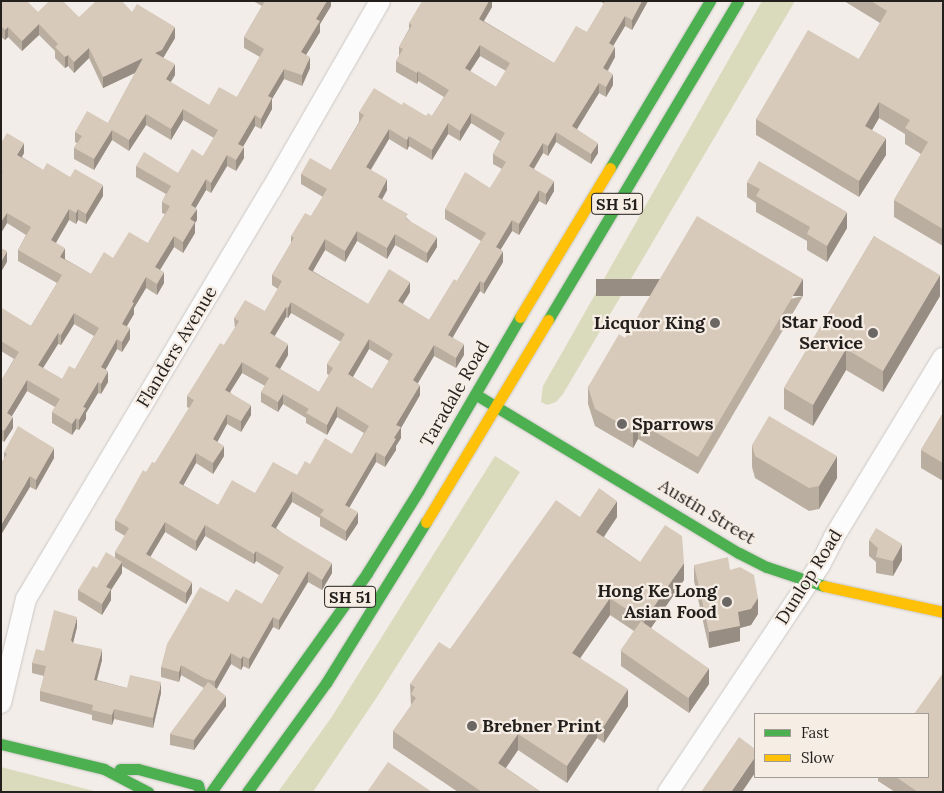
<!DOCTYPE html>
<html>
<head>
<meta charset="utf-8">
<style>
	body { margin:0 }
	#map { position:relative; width:944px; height:793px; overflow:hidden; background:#f2ede9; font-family:Lora,serif }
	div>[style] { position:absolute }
	.green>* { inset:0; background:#dadbbd }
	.roads { filter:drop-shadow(0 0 1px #ccc8c5) drop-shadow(0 0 1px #ccc8c5) }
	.street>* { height:20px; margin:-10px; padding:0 10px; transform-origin:10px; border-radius:10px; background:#fdfcfc }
	.fast>* { height:11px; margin:-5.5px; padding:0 5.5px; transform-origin:5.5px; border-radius:5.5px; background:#4caf50 }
	.slow>* { height:11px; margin:-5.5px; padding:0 5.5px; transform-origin:5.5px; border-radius:5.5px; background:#ffc107 }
	.wall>* { inset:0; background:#baaea1 }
	.shaded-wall>* { inset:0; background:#978d83; transform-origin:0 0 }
	.building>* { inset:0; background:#d8cabb; transform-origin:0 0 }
	.dots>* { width:14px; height:14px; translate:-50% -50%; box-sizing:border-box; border:2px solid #f6ede5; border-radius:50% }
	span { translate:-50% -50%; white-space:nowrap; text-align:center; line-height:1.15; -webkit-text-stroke:4.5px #f6ede5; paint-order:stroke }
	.shield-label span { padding:1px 4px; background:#f6ede5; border:1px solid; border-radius:4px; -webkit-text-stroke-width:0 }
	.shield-label { font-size:16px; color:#221f1c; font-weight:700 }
	.poi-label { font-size:18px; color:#221f1c; font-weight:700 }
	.right { translate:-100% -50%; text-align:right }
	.left { translate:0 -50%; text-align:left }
	.street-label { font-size:18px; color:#221f1c }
	.frame { position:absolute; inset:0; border:2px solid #221f1c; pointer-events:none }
	.legend { position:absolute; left:754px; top:713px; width:175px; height:65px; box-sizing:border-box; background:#f6ede5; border:1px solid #a19b95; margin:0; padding:6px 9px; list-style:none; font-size:15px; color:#221f1c }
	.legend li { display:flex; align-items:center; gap:10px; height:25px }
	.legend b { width:25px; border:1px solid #a19b95 }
</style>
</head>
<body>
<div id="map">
	<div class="green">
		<i style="clip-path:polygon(762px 1px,795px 1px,563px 394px,556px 402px,547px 405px,541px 402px,543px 386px)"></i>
		<i style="clip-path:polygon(495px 456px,520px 472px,377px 697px,313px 792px,278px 792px,331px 718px)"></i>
		<i style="clip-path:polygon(1px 767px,98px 792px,1px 792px)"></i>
	</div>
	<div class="roads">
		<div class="street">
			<i style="left:1px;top:703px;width:107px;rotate:-76.5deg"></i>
			<i style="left:26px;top:599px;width:477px;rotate:-59.1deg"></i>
			<i style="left:271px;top:190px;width:218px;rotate:-60deg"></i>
			<i style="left:668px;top:792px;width:273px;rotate:-56.2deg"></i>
			<i style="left:820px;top:565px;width:31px;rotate:-63deg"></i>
			<i style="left:834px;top:537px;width:210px;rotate:-58.7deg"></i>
		</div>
		<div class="fast">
			<i style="left:610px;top:168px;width:195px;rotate:-59.1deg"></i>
			<i style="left:548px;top:320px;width:371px;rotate:-59.2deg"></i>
			<i style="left:475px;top:394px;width:308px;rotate:31.1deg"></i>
			<i style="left:739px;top:553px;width:31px;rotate:27deg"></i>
			<i style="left:767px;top:567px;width:60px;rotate:18.4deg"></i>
			<i style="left:1px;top:744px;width:106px;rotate:13.6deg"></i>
			<i style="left:104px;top:769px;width:50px;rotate:27.6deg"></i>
			<i style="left:120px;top:769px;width:18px"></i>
			<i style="left:138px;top:769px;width:62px;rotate:14.9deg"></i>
			<i style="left:198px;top:785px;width:7px;rotate:74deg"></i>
			<i style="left:211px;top:792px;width:269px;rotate:-54.5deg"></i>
			<i style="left:367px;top:573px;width:98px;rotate:-57.9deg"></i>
			<i style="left:419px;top:490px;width:200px;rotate:-59.7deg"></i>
			<i style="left:247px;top:792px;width:135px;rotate:-54.1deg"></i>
			<i style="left:326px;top:683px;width:190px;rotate:-58.2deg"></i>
		</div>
		<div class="slow">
			<i style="left:520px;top:317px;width:174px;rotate:-58.9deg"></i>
			<i style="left:426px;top:522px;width:236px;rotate:-58.9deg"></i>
			<i style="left:824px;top:586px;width:122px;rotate:12.3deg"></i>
		</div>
	</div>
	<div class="wall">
		<i style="clip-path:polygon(evenodd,1px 1px,38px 12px,79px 17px,132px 12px,175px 38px,163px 58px,175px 75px,170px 82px,209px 105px,237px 97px,260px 57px,244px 48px,244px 37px,262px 6px,253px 1px,331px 1px,331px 6px,320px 24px,320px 32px,306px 55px,310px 68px,302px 86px,284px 79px,272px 99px,272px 109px,261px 129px,255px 126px,243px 147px,244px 158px,236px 171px,227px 166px,211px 193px,206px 190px,195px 208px,197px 220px,195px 223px,195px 233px,183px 253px,174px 247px,160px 270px,164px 283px,157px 295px,146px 288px,134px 308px,134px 314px,127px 326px,130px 339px,122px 352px,117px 349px,105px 370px,108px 382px,101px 394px,98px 393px,86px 413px,86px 419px,79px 430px,76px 429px,72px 435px,52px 423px,52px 412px,55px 407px,27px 391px,12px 416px,13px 428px,4px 442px,1px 440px,1px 381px,14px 359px,1px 351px,1px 309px,31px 326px,57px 283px,18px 261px,18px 250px,26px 235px,7px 223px,1px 233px,1px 143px,24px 153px,22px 157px,43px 170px,70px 177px,103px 196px,86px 224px,78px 220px,76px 224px,69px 220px,56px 243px,65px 259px,91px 274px,113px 258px,148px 243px,165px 214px,162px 213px,162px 202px,166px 194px,136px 177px,136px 166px,178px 173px,203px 156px,214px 138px,183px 120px,171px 140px,146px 125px,129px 151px,112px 140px,94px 170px,74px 159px,74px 148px,77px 143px,75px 142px,75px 132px,108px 123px,135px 73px,103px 88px,89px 58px,74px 73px,68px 66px,65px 68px,55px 58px,55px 51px,39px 35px,22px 51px,8px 37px,5px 40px,1px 37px,1px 1px,74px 324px,94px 336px,75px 369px,62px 379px,43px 368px,58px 344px,61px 345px,74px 324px)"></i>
		<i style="clip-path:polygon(evenodd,492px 1px,492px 7px,484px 21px,554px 63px,587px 32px,604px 4px,600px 1px,648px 1px,632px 30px,625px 26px,613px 46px,615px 57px,608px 71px,613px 85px,606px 97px,599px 93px,577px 129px,598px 153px,591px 164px,556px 142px,548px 156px,543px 153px,534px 169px,554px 191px,546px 205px,539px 201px,519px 235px,512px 231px,500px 250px,503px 262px,484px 294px,480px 291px,453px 337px,464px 355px,456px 368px,434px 356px,418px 383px,420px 395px,401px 428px,401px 438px,396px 446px,396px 450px,385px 467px,376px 462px,349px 507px,358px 523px,346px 541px,320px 526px,320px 518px,292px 502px,276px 528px,332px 573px,322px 590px,308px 582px,279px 630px,273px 627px,249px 669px,243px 666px,241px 670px,231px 664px,216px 688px,226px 706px,194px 750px,170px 745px,170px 734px,204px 688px,181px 675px,179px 682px,161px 677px,161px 667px,228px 602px,262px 604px,279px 575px,256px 561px,254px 564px,205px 536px,196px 551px,165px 532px,150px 557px,192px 593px,186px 604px,122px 566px,122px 573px,111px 590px,111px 600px,102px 615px,78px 600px,78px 590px,97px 568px,115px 558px,115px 552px,125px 536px,115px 530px,115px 520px,146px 472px,155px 463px,189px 408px,187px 407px,187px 396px,224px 345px,235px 328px,234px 318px,265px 311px,278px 289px,272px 285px,272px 275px,291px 243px,291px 236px,311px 216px,323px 197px,301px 184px,301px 174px,331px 170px,359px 122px,359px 112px,402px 105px,426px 116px,432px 116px,444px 97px,418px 81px,417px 84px,396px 72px,396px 61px,399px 56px,399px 47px,409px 29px,409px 23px,492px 1px,480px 56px,506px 71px,496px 87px,470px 71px,480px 56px,492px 1px,471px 123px,500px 141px,493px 154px,493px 164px,502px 169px,490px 188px,445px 209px,445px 219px,481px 241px,457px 281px,429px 320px,403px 304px,410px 292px,368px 304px,313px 271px,325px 250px,345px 262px,357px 241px,387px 259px,395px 245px,427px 263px,437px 247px,408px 219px,382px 199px,387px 190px,371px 170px,389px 139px,407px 150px,409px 146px,432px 160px,448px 134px,460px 141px,471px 123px,492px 1px,291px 313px,341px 342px,327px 364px,327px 374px,329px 375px,319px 392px,280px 369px,288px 355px,274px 336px,286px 317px,288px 318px,291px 313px,492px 1px,369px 349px,389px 361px,372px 389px,353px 377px,369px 349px,492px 1px,242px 373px,265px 386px,261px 392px,261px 402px,278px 412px,283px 404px,306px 418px,306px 423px,327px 435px,337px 417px,364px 433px,352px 454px,310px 464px,297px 475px,255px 493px,218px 505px,183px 485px,196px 463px,213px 474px,224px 456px,217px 442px,227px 424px,241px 432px,251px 415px,230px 392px,242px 373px)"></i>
		<i style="clip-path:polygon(844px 1px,938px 1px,943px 4px,943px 246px,894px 217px,894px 200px,921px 154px,905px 144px,905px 134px,879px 118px,872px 130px,886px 155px,859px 197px,756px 135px,756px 119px,859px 59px,880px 23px)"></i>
		<i style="clip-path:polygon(747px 182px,847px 228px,827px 262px,807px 250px,807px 241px,756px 212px,756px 203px,747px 197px)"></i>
		<i style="clip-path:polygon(874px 236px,940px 296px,883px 392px,846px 370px,813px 426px,784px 409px,784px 388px)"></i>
		<i style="clip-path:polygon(803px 296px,698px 474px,638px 439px,633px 448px,595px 426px,588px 404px,588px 387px,625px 338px)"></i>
		<i style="clip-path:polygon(943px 413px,943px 481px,921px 468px,921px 450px)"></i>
		<i style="clip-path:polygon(752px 445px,837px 478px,819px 509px,809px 511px,755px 478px,752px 467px)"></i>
		<i style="clip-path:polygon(4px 452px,54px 458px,36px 490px,30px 487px,4px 459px)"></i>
		<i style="clip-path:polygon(580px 517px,617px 517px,604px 537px,640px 562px,684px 580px,651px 628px,709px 684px,689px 713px,621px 666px,621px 651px,634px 631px,610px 615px,580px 658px,628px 706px,604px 743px,597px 738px,567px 783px,518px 750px,506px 768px,541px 792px,458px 792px,393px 748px,393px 731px,411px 706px,410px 684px,450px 649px)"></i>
		<i style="clip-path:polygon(869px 540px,902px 560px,893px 576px,876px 573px,876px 562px,869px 556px)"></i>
		<i style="clip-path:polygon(694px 565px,730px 570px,758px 614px,751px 625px,740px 628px,740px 641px,709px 648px,694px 581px)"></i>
		<i style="clip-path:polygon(77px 627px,73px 643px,102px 660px,97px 680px,127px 688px,161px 693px,153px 728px,114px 719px,112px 725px,92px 720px,92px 715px,40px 701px,40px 691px,44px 676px,32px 673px,32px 663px,44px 651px)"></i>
		<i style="clip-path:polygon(878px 777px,928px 777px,943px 792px,895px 792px,878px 781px)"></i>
	</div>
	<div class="shaded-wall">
		<i style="clip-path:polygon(327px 1px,331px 1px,331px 6px,320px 24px,320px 32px,301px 63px,301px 52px,316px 19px)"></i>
		<i style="clip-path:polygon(489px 1px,492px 1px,492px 7px,479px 29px,479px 19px)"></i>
		<i style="clip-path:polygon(642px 1px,648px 1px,632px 30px,632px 20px)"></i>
		<i style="clip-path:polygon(625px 16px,625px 26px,609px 53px,609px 43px)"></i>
		<i style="clip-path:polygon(39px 24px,39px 35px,22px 51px,22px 41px)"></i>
		<i style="clip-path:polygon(8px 27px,8px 37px,5px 40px,5px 30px)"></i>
		<i style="clip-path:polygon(175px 27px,175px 38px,162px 60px,155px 53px)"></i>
		<i style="clip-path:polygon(480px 45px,480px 56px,465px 79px,465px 68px)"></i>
		<i style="clip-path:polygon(615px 47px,615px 57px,603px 78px,603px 68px)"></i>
		<i style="clip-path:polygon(89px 48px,89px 58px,74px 73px,74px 62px)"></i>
		<i style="clip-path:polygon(68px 55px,68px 66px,65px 68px,65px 57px)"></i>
		<i style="clip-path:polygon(310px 57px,310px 68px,302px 86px,302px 75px)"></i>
		<i style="clip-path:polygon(143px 58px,143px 69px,103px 88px,103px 77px)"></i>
		<i style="clip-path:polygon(175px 64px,175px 75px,166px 90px,166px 79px)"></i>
		<i style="clip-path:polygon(284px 69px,284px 79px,272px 99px,272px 109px,261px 129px,261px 119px,268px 96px)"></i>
		<i style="clip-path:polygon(418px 71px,418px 81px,417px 84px,417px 73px)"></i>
		<i style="clip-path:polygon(613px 74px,613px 85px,606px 97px,606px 87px)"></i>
		<i style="clip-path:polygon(599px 83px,599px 93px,572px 137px,572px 126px)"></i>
		<i style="clip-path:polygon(879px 102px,879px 118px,865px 142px,865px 126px)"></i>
		<i style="clip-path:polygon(183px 109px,183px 120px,171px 140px,171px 129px)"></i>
		<i style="clip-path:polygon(471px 113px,471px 123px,460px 141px,460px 131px)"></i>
		<i style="clip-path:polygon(146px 114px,146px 125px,129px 151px,129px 140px)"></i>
		<i style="clip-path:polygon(255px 115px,255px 126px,238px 155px,238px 144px)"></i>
		<i style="clip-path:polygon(448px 123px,448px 134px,432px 160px,432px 150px)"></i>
		<i style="clip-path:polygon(389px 129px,389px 139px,366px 177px,366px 167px)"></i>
		<i style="clip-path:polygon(112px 130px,112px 140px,94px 170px,94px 159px)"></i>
		<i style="clip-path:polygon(556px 132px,556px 142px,548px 156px,548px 146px)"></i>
		<i style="clip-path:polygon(409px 136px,409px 146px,407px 150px,407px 140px)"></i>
		<i style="clip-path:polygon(886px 138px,886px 155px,859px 197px,859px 181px)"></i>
		<i style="clip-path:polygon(24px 143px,24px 153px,17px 165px,17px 155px)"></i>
		<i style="clip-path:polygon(543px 143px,543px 153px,529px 176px,529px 166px)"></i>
		<i style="clip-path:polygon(598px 143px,598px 153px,591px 164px,591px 154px)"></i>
		<i style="clip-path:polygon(244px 147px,244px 158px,236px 171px,236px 160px)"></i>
		<i style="clip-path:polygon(227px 155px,227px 166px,211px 193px,211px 183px)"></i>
		<i style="clip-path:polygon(206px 179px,206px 190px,191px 216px,191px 205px)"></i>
		<i style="clip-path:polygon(387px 179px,387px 190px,378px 207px,378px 197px)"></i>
		<i style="clip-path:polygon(554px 181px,554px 191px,546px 205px,546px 194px)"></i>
		<i style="clip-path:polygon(103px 185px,103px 196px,86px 224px,86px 214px)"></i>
		<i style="clip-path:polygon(539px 190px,539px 201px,519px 235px,519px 224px)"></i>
		<i style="clip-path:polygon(69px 209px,69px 220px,51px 251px,51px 240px)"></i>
		<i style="clip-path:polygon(78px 209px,78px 220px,76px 224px,76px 213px)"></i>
		<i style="clip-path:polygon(197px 209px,197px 220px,195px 223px,195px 233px,183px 253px,183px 242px,190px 219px)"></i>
		<i style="clip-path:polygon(847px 212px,847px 228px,827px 262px,827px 246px)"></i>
		<i style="clip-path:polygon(7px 213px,7px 223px,1px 233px,1px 222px)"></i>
		<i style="clip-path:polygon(512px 220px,512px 231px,496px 257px,496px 247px)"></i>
		<i style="clip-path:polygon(357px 231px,357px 241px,345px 262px,345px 251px)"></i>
		<i style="clip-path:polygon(395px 234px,395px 245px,387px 259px,387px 248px)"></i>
		<i style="clip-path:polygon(174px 236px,174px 247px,155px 278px,155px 267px)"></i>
		<i style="clip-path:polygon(437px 237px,437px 247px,427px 263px,427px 253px)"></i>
		<i style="clip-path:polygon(325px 239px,325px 250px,308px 279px,308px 269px)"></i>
		<i style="clip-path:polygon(65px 248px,65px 259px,60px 267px,60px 257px)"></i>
		<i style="clip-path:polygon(7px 251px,7px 262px,1px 272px,1px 262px)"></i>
		<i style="clip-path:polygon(503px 251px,503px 262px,484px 294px,484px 283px)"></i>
		<i style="clip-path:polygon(164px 272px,164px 283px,157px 295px,157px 284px)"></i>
		<i style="clip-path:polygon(940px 275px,940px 296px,883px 392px,883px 371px)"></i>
		<i style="clip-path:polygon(146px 277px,146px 288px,134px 308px,134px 314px,122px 334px,122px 324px,132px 302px)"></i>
		<i style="left:803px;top:279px;width:17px;height:207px;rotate:90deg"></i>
		<i style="clip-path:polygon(480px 281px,480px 291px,448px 345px,448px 335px)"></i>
		<i style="clip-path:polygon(410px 282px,410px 292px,398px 311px,398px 301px)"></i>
		<i style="clip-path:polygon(291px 302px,291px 313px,288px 318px,288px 308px)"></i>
		<i style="clip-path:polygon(286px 307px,286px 317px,270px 344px,270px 333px)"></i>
		<i style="clip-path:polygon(74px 313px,74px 324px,61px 345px,61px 335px)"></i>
		<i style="clip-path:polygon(130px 328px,130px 339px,122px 352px,122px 342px)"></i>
		<i style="clip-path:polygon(58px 333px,58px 344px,38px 376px,38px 365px)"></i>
		<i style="clip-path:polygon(117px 339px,117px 349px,101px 378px,101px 367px)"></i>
		<i style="clip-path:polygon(369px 339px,369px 349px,348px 385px,348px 374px)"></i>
		<i style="clip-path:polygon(288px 344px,288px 355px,275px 377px,275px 366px)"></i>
		<i style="clip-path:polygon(464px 344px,464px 355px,456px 368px,456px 358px)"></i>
		<i style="clip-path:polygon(434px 345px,434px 356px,413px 391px,413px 380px)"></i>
		<i style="clip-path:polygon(846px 349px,846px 370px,813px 426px,813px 405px)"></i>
		<i style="clip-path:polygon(242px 362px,242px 373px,225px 400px,225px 390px)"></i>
		<i style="clip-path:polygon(108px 371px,108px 382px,101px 394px,101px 384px)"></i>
		<i style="clip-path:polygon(27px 380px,27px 391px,7px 424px,7px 413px)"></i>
		<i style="clip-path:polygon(98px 382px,98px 393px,86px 413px,86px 419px,79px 430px,79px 420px,83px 407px)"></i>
		<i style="clip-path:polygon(420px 385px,420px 395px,401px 428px,401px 438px,396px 446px,396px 450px,385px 467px,385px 457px,394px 438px,396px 425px)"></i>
		<i style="clip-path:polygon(283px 394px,283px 404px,278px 412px,278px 402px)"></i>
		<i style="clip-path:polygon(251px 405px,251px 415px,241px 432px,241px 421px)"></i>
		<i style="clip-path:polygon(337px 406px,337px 417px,327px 435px,327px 425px)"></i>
		<i style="clip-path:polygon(227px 414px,227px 424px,213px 450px,213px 439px)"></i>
		<i style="clip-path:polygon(13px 417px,13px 428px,4px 442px,4px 431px)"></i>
		<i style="clip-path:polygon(76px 418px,76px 429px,72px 435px,72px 424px)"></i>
		<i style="clip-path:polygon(638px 422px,638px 439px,633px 448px,633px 431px)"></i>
		<i style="clip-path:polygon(224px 446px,224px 456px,213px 474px,213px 463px)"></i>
		<i style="clip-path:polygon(54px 448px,54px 458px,36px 490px,36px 480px)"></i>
		<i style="clip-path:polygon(376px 452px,376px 462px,345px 515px,345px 505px)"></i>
		<i style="clip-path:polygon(196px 453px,196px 463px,179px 493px,179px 483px)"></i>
		<i style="clip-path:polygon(837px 456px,837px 478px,819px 509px,819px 486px)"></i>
		<i style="clip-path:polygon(30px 476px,30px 487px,1px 535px,1px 525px)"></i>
		<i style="clip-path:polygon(292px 491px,292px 502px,271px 536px,271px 526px)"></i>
		<i style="clip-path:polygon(617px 501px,617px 517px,596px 548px,596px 532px)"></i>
		<i style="clip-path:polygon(358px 512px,358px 523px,346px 541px,346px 531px)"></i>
		<i style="clip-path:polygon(165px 522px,165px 532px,146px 564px,146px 554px)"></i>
		<i style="clip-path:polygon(205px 525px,205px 536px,196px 551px,196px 541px)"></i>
		<i style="clip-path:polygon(902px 544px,902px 560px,893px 576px,893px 561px)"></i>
		<i style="clip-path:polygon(256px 551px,256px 561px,254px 564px,254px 554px)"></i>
		<i style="clip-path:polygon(122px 562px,122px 573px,111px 590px,111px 600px,102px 615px,102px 604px,106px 587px)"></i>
		<i style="clip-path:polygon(332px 563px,332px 573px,322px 590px,322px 580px)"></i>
		<i style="clip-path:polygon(684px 563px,684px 580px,644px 638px,644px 621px)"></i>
		<i style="clip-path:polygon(308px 571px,308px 582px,279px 630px,279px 620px)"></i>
		<i style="clip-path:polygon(192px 582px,192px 593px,186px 604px,186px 593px)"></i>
		<i style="clip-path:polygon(610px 598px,610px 615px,572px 670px,572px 653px)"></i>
		<i style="clip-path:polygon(758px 598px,758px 614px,751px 625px,740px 628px,740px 641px,709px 648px,709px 632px)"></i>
		<i style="clip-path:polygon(77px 617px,77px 627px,71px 651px,71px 640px)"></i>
		<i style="clip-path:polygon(273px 617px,273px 627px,249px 669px,249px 659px)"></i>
		<i style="clip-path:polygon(102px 649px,102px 660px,94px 690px,94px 680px)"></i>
		<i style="clip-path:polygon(231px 653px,231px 664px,215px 692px,215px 681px)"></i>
		<i style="clip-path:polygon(243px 656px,243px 666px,241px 670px,241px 659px)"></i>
		<i style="clip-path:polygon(181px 665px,181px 675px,179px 682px,179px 672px)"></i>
		<i style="clip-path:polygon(709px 668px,709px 684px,689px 713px,689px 697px)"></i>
		<i style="clip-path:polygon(161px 682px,161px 693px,153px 728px,153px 718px)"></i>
		<i style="clip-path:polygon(628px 689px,628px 706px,604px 743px,604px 726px)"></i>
		<i style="clip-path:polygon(226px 696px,226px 706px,194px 750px,194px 740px)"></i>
		<i style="clip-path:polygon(114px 709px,114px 719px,112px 725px,112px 715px)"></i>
		<i style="clip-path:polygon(597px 721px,597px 738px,567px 783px,567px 766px)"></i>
		<i style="clip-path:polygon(518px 734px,518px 750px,498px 779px,498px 763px)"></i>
		<i style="clip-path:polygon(755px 757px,755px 773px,742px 792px,731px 792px)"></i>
	</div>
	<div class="building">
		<i style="clip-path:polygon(evenodd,1px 1px,27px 1px,38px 12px,49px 1px,63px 1px,79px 17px,96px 1px,122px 1px,132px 12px,137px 4px,175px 27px,162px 50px,155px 53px,175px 64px,166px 79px,209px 105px,219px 87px,237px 97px,264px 49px,244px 37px,265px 1px,327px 1px,316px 19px,320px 21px,301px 52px,310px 57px,302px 75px,284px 69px,268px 96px,272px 98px,261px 119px,255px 115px,238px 144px,244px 147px,236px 160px,227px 155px,211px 183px,206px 179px,191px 205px,197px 209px,190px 219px,195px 222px,183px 242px,174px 236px,155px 267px,164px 272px,157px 284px,146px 277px,132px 302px,134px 303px,122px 324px,130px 328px,122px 342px,117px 339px,101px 367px,108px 371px,101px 384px,98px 382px,83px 407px,86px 408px,79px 420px,76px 418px,72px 424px,52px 412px,60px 399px,27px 380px,7px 413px,13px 417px,4px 431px,1px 429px,1px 381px,19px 352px,1px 341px,1px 309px,2px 308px,31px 326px,62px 275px,18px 250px,31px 227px,7px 213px,1px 222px,1px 174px,3px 172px,1px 171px,1px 143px,7px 133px,24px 143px,17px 155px,43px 170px,47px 163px,70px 177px,75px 169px,103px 185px,86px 214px,78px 209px,76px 213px,69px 209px,51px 240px,65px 248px,60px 257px,91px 274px,104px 252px,113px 258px,129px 232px,148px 243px,170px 206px,162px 202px,171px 186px,136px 166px,144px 152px,178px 173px,192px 149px,203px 156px,218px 130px,183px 109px,171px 129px,146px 114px,129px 140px,112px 130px,94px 159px,74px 148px,82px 136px,75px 132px,87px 111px,108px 123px,143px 58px,103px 77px,89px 48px,74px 62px,68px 55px,65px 57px,55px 47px,58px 44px,39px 24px,22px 41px,8px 27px,5px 30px,1px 26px,1px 1px,74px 313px,99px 328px,75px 369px,69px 366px,62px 379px,38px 365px,58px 333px,61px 335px,74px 313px)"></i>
		<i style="clip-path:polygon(evenodd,422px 1px,489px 1px,479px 19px,554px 63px,576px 26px,587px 32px,605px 1px,642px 1px,632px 20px,625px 16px,609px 43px,615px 47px,603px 68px,613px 74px,606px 87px,599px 83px,572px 126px,598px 143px,591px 154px,556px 132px,548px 146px,543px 143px,529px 166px,554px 181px,546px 194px,539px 190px,519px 224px,512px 220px,496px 247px,503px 251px,484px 283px,480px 281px,448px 335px,464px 344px,456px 358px,434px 345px,413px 380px,420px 385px,396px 425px,401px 427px,394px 438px,396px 439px,385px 457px,376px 452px,345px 505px,358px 512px,346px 531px,320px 515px,324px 510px,292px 491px,271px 526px,332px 563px,322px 580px,308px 571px,279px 620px,273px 617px,249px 659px,243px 656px,241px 659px,231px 653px,215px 681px,206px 679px,181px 665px,179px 672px,161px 667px,167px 644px,200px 587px,228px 602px,236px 589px,262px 604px,284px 567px,256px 551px,254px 554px,205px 525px,196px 541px,165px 522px,146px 554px,192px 582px,186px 593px,115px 552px,129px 528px,115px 520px,143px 470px,146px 472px,152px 462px,155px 463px,194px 400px,187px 396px,220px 343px,224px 345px,239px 321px,234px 318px,245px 300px,265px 311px,282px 281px,272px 275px,294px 238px,291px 236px,305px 213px,311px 216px,327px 189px,301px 174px,310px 158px,331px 170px,364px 115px,359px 112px,374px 88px,402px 105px,403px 102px,426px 116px,428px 113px,432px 116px,449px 90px,418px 71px,417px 73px,396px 61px,403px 49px,399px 47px,412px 25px,409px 23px,422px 1px,480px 45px,510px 63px,496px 87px,465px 68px,480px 45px,422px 1px,471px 113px,505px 133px,493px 154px,506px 162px,490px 188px,465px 172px,445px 209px,486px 233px,457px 281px,454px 279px,429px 320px,398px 301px,410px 282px,389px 269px,368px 304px,308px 269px,325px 239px,345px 251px,357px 231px,387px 248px,395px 234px,427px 253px,437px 237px,405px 218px,408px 214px,378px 197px,387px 179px,366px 167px,389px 129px,407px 140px,409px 136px,432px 150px,448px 123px,460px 131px,471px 113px,422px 1px,291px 302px,345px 334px,327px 364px,333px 368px,319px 392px,275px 366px,288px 344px,270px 333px,286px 307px,288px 308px,291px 302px,422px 1px,369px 339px,393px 354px,372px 389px,348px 374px,369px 339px,422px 1px,242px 362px,269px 378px,261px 392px,278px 402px,283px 394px,309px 409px,306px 413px,327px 425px,337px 406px,369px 426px,352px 454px,325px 438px,310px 464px,305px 461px,297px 475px,273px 462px,255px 493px,232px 480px,218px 505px,179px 483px,196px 453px,213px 463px,224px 446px,213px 439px,227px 414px,241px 421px,251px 405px,225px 390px,242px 362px)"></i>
		<i style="clip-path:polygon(871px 1px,938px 1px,943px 4px,943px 229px,894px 200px,928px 142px,905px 128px,910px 120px,879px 102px,865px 126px,886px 138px,859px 181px,756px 119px,808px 30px,859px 59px,887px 11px)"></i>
		<i style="clip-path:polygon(759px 161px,847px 212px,827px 246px,807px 234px,810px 227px,756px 196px,760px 189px,747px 182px)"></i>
		<i style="clip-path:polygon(697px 216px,803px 279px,698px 457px,638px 422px,633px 431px,595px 409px,588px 387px,619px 334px,625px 338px)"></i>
		<i style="clip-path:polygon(874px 236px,940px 275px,883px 371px,846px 349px,813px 405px,784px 388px)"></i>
		<i style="clip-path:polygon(1px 248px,7px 251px,1px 262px)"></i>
		<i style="clip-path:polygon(943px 413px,943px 463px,921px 450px)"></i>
		<i style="clip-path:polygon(769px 416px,837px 456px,819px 486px,809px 488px,755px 456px,752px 445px)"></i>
		<i style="clip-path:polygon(18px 426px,54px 448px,36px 480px,30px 476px,1px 525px,1px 463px,7px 454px,4px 452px)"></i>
		<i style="clip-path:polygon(599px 488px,617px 501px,596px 532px,640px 562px,665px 525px,682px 536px,684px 563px,644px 621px,610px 598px,572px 653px,628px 689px,604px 726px,597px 721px,567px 766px,518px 734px,498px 763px,541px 792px,482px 792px,393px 731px,416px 698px,411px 694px,415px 687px,410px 684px,439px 642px,450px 649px,556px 500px,580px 517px)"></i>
		<i style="clip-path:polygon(876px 528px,902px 544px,893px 561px,876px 557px,878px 548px,869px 540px)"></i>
		<i style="clip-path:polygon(106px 552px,122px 562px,106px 587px,111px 589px,102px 604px,78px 590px,93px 566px,97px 568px)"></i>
		<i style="clip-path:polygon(728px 557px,730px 570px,740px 567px,754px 575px,758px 598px,751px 609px,738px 612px,740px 626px,709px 632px,694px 565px)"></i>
		<i style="clip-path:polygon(54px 610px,77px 617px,71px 640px,73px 643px,102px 649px,94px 680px,127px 688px,130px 675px,161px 682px,153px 718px,114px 709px,112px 715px,92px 710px,93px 705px,40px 691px,46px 666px,32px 663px,36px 649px,44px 651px)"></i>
		<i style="left:641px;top:621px;width:83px;height:36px;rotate:35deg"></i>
		<i style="clip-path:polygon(943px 673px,943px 792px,918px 792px,896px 777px,928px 777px,928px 714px,914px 714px)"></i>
		<i style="clip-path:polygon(208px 682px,226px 696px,194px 740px,170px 734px)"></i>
		<i style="clip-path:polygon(739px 737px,755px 749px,755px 757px,731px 792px,701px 792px)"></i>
		<i style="clip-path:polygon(388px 762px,432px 792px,367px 792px)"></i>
	</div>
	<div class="dots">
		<i style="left:715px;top:323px;background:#6b6764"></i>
		<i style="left:873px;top:333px;background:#6b6764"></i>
		<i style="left:622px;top:424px;background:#6b6764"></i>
		<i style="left:727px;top:602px;background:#6b6764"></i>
		<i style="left:472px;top:726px;background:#6b6764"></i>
	</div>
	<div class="shield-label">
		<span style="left:617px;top:204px">SH 51</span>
		<span style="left:350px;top:597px">SH 51</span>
	</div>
	<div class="poi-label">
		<span class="right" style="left:705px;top:323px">Licquor King</span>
		<span class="right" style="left:863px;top:333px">Star Food<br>Service</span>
		<span class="left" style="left:632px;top:424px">Sparrows</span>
		<span class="right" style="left:717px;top:602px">Hong Ke Long<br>Asian Food</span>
		<span class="left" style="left:482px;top:726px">Brebner Print</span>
	</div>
	<div class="street-label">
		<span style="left:177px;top:347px;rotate:-59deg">Flanders Avenue</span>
		<span style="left:455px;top:394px;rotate:-60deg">Taradale Road</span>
		<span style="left:707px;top:512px;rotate:31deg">Austin Street</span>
		<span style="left:809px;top:577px;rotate:-58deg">Dunlop Road</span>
	</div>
	<div class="frame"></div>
	<ul class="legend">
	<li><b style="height:6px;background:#4caf50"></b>Fast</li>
	<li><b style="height:6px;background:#ffc107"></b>Slow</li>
	</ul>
</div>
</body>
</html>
